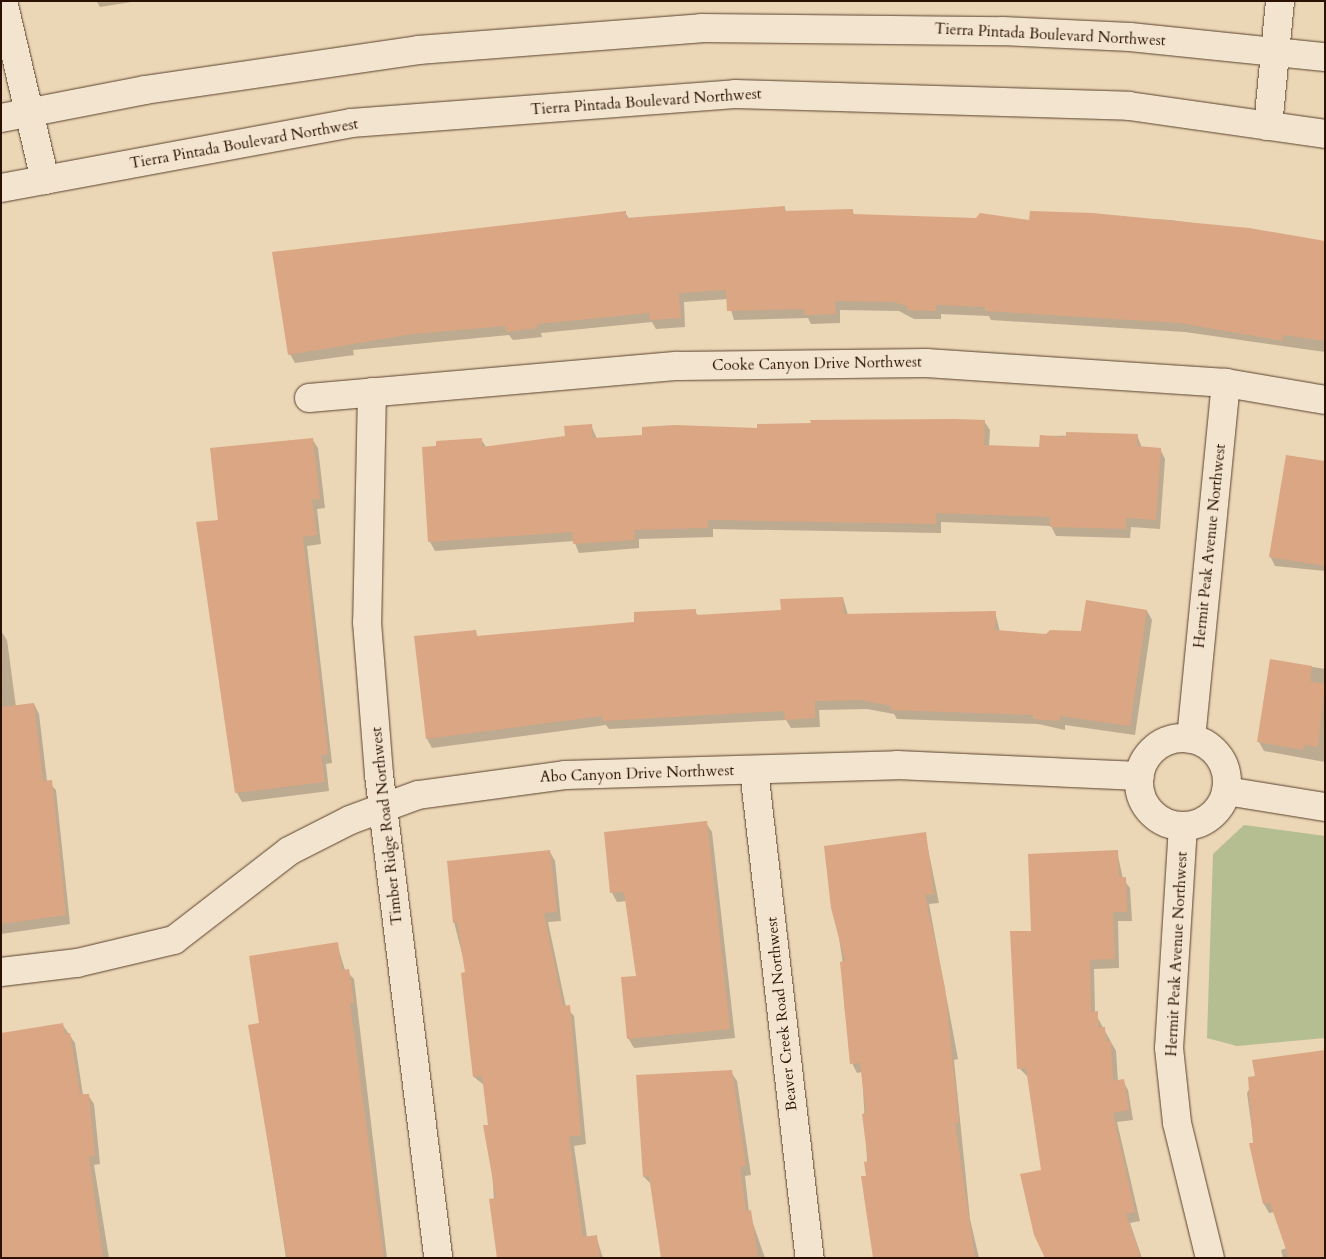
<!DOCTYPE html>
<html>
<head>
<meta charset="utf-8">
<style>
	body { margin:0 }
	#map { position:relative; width:1326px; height:1259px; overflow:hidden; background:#ebd6b5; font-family:Cardo,serif }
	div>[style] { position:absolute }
	.green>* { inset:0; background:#b4be90 }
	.shadow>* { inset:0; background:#0003 }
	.building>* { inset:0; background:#daa684 }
	.roads { filter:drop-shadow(0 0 1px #5a422e) drop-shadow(0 0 1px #5a422e) }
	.street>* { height:28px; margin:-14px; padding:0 14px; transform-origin:14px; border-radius:14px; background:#f2e4cf }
	.street>.ring { margin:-14px; padding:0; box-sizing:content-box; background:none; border:28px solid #f2e4cf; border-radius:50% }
	.secondary>* { height:28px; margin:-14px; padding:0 14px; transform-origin:14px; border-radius:14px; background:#f2e4cf }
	span { translate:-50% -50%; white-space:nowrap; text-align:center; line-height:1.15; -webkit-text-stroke:4px #f2e4cf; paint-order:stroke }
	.street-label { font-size:15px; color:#2a1101 }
	.frame { position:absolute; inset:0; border:2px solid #2a1101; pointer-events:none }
</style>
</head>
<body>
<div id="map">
	<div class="green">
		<i style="clip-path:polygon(1244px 825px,1325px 836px,1325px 1038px,1237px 1046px,1207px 1038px,1213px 854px)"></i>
	</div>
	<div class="shadow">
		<i style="clip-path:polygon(65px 1px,138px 1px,100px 7px,97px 2px)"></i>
		<i style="clip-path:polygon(784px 207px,787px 213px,852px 210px,855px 216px,1031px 221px,1031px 213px,1171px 220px,1325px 242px,1325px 352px,1185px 332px,991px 320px,989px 316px,941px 314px,941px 319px,914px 319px,899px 311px,840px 310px,840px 323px,811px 324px,808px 318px,734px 320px,728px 299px,684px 302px,685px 327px,656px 329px,652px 322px,541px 333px,542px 337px,513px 340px,509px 335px,353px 350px,354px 355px,295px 363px,290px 354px,625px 212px,629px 219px)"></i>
		<i style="clip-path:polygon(984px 421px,990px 430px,989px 446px,1040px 448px,1041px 436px,1137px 435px,1142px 448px,1160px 449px,1165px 459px,1160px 529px,1131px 527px,1130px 538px,1056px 536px,1051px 526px,941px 522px,941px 533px,713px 529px,713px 537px,639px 539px,639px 548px,579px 553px,574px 541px,435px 551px,430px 542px,423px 448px,481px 439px,486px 447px,566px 437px,591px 425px,597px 439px)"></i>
		<i style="clip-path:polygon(312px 439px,318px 448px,325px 508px,317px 509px,321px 544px,307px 546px,332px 763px,326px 764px,329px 791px,242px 802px,237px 793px,197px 523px,219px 521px)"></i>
		<i style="clip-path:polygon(1325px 463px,1325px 571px,1275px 566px,1270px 556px)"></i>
		<i style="clip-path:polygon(843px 598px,848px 615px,995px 612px,1000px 632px,1047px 635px,1082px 632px,1147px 611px,1152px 620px,1135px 735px,1065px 725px,1065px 730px,1038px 724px,897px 719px,894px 714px,867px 709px,819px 710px,820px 727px,791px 728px,786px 720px,609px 729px,606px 725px,432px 748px,427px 739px,475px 631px,478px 637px,636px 623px,695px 611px,698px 616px,782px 611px)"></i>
		<i style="clip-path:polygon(1px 631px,7px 640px,16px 707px,34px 704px,39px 714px,47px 781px,56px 790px,70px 924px,1px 934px)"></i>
		<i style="clip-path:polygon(1272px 660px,1325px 669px,1325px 762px,1264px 751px,1259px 742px)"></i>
		<i style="clip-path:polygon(706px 823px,712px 832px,735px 1038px,634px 1048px,628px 1038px,637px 977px,627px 901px,617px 902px,612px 893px)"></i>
		<i style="clip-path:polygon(925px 834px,939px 903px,929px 904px,958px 1059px,954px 1060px,970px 1219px,979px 1258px,882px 1258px,868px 1177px,862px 1072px,857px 1073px,852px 1063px,844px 1003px,849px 1003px,825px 847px)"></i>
		<i style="clip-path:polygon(1117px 851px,1123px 879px,1130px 888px,1132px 921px,1118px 921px,1119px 968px,1094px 969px,1095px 1013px,1116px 1051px,1118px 1082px,1123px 1081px,1128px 1090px,1133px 1120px,1117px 1122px,1140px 1221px,1130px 1223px,1142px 1258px,1046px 1258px,1043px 1171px,1028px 1077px,1019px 1068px,1033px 932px)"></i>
		<i style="clip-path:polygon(550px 852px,555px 861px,561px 921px,548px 922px,566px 1007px,574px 1016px,586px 1144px,574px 1146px,587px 1237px,596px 1236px,603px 1258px,498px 1258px,489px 1126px,484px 1085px,474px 1077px,467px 973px,454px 922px)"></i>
		<i style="clip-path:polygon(337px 944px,345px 970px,354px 979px,387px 1258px,286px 1258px,250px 1026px,260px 1024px)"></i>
		<i style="clip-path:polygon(62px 1024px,75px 1043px,83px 1095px,88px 1095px,94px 1104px,100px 1164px,94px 1165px,109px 1258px,4px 1258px)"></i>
		<i style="clip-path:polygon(731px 1072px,737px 1081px,751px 1175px,745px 1176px,749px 1212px,765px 1258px,663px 1258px,652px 1185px,644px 1177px)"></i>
		<i style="clip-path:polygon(1256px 1077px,1325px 1258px,1283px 1258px,1281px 1250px,1287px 1248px,1274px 1212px,1269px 1213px,1264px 1204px,1251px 1144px,1254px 1144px,1247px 1093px)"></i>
	</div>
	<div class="building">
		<i style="clip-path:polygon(785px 206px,785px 211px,853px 209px,853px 214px,976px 218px,980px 213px,1029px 220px,1030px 211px,1092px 213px,1249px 228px,1325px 241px,1325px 341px,1283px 335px,1283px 341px,1179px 323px,985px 311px,985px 307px,936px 305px,936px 311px,908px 310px,907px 306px,893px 302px,835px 301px,836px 314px,804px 315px,804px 309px,727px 311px,726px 290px,679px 293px,681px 318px,650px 320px,649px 313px,537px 324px,537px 328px,506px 332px,505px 326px,413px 334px,288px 355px,272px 252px,626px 211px,626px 218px)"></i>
		<i style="clip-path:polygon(954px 419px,985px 420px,984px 445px,1039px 447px,1040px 435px,1066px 437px,1066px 432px,1138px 434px,1137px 446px,1161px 448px,1156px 520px,1126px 518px,1126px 529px,1050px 527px,1050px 517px,936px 513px,936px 524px,708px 520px,708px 528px,634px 530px,635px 540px,573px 544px,572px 532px,428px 542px,422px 447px,436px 446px,436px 441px,482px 438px,482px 447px,565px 436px,564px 426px,592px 424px,593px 438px,642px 435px,642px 427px,674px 425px,757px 428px,757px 424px,811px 423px,810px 420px)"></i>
		<i style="clip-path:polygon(313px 438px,320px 499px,312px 500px,317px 535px,303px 537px,328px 754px,321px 755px,325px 782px,235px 793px,196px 522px,218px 520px,210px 448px)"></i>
		<i style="clip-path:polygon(1286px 455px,1325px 461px,1325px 566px,1269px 557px)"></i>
		<i style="clip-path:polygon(843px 597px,844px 614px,996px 611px,995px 630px,1046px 634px,1050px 630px,1081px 631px,1086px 600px,1147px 610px,1130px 726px,1060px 716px,1060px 721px,1033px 719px,1033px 715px,891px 710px,891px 706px,861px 700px,815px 701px,815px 718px,785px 720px,784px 711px,603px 721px,602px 716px,426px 739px,414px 636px,476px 630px,477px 636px,634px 622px,634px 612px,696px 609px,696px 615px,781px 610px,780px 599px)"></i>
		<i style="clip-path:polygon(1270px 659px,1312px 666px,1310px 681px,1325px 684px,1318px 747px,1304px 745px,1303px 750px,1257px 742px)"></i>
		<i style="clip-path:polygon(34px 703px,43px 781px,52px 780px,66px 915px,1px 924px,1px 707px)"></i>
		<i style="clip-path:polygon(707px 821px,730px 1029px,627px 1039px,621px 977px,636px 976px,624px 892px,610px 893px,604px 832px)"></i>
		<i style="clip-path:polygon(926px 832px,934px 894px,925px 895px,945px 988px,959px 1123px,955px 1123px,975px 1258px,873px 1258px,861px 1176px,866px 1176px,864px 1162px,868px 1161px,862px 1114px,866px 1113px,860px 1063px,850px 1064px,840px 962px,845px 961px,831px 908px,824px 846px)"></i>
		<i style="clip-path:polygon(550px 850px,557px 912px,544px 913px,563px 1006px,570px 1005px,581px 1135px,569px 1137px,583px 1237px,597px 1235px,600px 1258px,497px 1258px,489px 1199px,496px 1198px,483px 1125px,488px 1125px,482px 1076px,473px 1077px,461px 973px,465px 972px,457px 922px,453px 923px,447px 861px)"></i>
		<i style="clip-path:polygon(1118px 850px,1119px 877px,1126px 877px,1127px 912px,1113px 912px,1115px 959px,1090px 960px,1091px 1012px,1098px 1011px,1098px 1027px,1105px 1027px,1106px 1041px,1111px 1041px,1113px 1081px,1124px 1079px,1129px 1110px,1113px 1113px,1135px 1212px,1126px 1214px,1141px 1258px,1045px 1258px,1034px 1235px,1020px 1174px,1041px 1170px,1026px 1068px,1017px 1069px,1010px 931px,1031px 931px,1028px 854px)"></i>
		<i style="clip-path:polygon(338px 942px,342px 970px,349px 969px,354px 1003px,350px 1003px,384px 1258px,287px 1258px,248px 1025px,259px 1023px,249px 956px)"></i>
		<i style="clip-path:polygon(63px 1023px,65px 1034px,70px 1033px,80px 1094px,89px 1094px,95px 1156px,89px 1156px,103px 1258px,1px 1258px,1px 1033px)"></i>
		<i style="clip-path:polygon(1325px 1050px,1325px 1258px,1289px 1258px,1270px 1203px,1263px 1204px,1256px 1175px,1249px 1143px,1253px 1143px,1248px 1077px,1255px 1076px,1252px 1060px)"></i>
		<i style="clip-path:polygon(732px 1070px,746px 1166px,740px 1167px,746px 1211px,751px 1210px,758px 1258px,661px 1258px,649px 1176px,643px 1177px,636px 1075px)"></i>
	</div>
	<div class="roads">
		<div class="street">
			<i style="left:1268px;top:126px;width:126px;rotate:-84.5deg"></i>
			<i style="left:372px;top:392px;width:230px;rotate:91.2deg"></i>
			<i style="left:367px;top:622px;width:153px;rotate:85.5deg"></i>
			<i style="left:379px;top:775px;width:487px;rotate:83deg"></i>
			<i style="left:309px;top:398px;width:370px;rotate:-5deg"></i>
			<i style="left:678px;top:366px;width:248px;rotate:-0.7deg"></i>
			<i style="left:926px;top:363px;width:301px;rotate:3.8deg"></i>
			<i style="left:1226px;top:383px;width:100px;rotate:9.7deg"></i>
			<i class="ring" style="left:1139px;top:738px;width:60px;height:60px"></i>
			<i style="left:1191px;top:739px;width:358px;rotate:-84.4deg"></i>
			<i style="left:754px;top:770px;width:491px;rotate:83.5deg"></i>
			<i style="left:1226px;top:791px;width:100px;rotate:9.2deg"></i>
			<i style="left:1183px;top:826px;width:222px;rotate:93.6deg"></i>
			<i style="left:1169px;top:1048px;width:75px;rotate:83.9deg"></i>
			<i style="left:1177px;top:1123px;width:139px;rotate:76.3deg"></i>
			<i style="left:1px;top:972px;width:77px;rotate:-6.8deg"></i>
			<i style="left:77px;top:963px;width:100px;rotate:-13.3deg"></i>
			<i style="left:174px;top:940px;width:145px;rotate:-37.7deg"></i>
			<i style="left:289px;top:851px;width:68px;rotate:-26.9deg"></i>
			<i style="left:350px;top:820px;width:72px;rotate:-20.2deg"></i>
			<i style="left:418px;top:795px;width:148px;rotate:-7.7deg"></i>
			<i style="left:565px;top:775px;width:332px;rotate:-1.7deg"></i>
			<i style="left:897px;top:765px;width:243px;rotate:2.6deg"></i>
		</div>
		<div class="secondary">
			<i style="left:3px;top:1px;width:184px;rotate:76.8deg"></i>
			<i style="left:1px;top:118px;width:147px;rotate:-11deg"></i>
			<i style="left:145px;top:90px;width:276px;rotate:-8.3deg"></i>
			<i style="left:418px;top:50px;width:284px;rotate:-4.4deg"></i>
			<i style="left:701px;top:28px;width:301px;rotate:0.6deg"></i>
			<i style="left:1002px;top:31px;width:128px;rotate:2.7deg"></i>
			<i style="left:1130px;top:37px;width:196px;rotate:5.9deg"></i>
			<i style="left:1px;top:188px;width:356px;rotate:-10.5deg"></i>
			<i style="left:351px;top:123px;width:385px;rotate:-4.3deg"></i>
			<i style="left:735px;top:94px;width:394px;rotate:1.7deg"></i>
			<i style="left:1129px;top:106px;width:198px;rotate:8.1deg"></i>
		</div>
	</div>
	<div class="street-label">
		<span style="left:1050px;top:35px;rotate:3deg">Tierra Pintada Boulevard Northwest</span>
		<span style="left:646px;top:102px;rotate:-4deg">Tierra Pintada Boulevard Northwest</span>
		<span style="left:244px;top:144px;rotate:-10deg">Tierra Pintada Boulevard Northwest</span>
		<span style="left:817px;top:364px;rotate:-1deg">Cooke Canyon Drive Northwest</span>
		<span style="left:1210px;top:546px;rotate:-84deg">Hermit Peak Avenue Northwest</span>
		<span style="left:637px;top:774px;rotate:-2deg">Abo Canyon Drive Northwest</span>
		<span style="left:387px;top:826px;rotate:-96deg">Timber Ridge Road Northwest</span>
		<span style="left:1177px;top:954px;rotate:-87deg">Hermit Peak Avenue Northwest</span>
		<span style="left:782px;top:1014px;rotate:-96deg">Beaver Creek Road Northwest</span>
	</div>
	<div class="frame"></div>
</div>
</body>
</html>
